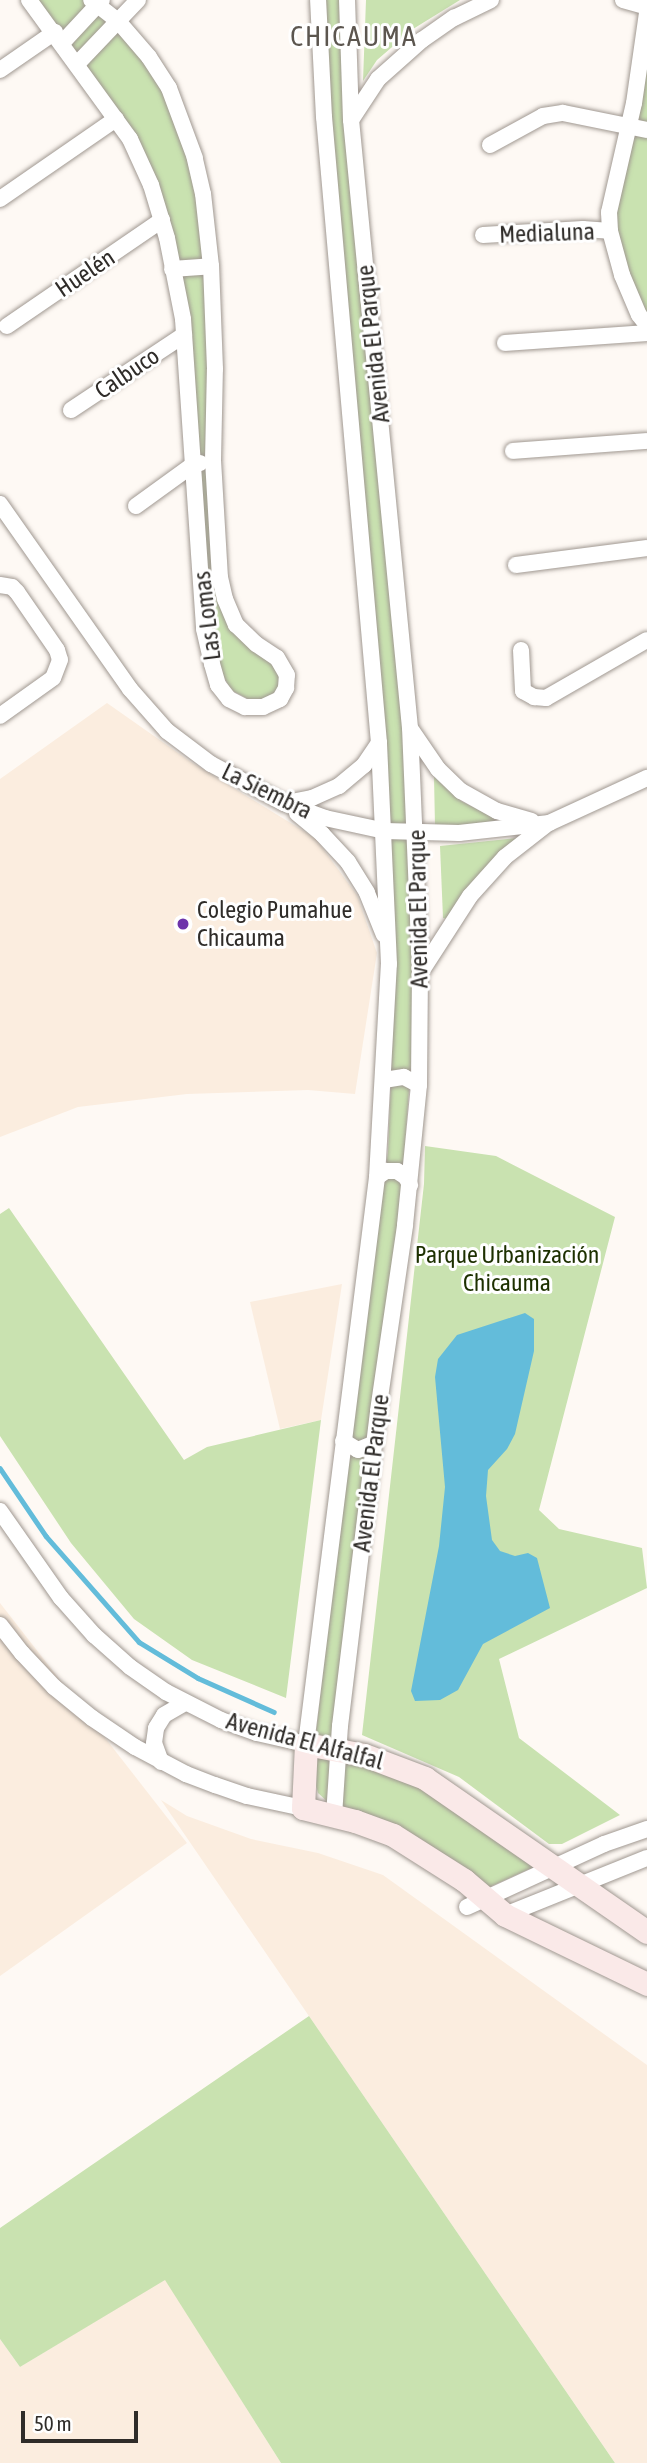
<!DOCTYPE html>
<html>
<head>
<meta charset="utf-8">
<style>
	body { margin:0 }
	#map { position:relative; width:647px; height:2463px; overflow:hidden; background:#fef9f4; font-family:"Asap Condensed",sans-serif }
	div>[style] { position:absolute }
	.built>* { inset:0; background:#fbeddf }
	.green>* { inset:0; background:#c9e2b0 }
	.water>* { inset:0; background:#63bcda }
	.stream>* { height:4.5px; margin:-2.25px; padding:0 2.25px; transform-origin:2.25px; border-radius:2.25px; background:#63bcda }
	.roads { filter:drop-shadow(0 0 2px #a09891) drop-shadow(0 0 2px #a09891) }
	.street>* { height:16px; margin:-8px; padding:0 8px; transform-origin:8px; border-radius:8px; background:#fff }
	.secondary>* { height:23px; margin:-11.5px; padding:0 11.5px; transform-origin:11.5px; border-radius:11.5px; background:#fae9e8 }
	.dots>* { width:19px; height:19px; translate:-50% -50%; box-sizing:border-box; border:4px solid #fff; border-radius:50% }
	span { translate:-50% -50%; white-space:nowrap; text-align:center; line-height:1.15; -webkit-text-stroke:6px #fff; paint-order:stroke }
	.street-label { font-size:24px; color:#2f2c29 }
	.poi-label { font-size:24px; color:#2f2c29 }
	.left { translate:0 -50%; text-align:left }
	.park-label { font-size:24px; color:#1d3000 }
	.quarter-label { font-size:28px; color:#5c564f; letter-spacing:2px }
	.scale { position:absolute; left:21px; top:2411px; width:117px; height:32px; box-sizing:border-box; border:4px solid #2f2c29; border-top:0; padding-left:9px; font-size:21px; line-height:24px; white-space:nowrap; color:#2f2c29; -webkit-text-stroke:5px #fff; paint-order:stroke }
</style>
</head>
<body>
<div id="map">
	<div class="built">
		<i style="clip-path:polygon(107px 703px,191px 762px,315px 838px,357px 895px,377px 953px,355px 1094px,308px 1090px,187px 1094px,78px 1107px,0 1137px,0 779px)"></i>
		<i style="clip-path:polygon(342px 1284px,321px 1420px,280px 1429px,250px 1302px)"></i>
		<i style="clip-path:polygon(0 1603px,187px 1843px,0 1976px)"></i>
		<i style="clip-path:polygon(161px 1800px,187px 1816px,251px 1839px,318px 1853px,383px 1875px,647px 2065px,647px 2463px,615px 2463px)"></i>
		<i style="clip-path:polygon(165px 2279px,281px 2463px,0 2463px,0 2339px,20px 2367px)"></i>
	</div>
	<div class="green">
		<i style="clip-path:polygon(35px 0,85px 0,115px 23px,165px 90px,200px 195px,222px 600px,275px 661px,283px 687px,270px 700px,250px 700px,231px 690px,218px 666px,208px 628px,198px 464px,155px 184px)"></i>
		<i style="clip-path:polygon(324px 0,341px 0,404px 722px,413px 973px,411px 1063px,402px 1184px,337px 1741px,370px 1766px,426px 1791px,536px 1866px,487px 1888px,411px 1833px,328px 1802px,318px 1793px,315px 1781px,314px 1753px,342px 1495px,388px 1152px,395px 980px,330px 117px)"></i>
		<i style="clip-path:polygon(366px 0,460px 0,413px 29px,377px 60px,363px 81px)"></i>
		<i style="clip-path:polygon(647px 42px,647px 317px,627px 274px,614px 212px)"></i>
		<i style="clip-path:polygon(434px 777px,461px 801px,495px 818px,495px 821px,491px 824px,435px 826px)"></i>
		<i style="clip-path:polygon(517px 838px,448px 919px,443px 918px,440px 846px)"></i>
		<i style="clip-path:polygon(425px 1146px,496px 1156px,615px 1217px,539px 1510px,559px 1529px,642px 1548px,647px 1588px,499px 1659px,519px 1738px,620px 1815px,562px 1844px,549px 1844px,459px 1777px,362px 1735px,424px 1184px)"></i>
		<i style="clip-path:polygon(9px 1208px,184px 1460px,207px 1447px,321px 1420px,286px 1698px,192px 1660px,134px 1619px,71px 1543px,0 1436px,0 1214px)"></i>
		<i style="clip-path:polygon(309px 2016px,615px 2463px,281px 2463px,165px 2280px,20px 2367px,0 2339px,0 2228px)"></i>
	</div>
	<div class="water">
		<i style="clip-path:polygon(525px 1313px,534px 1319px,534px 1351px,515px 1434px,507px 1449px,488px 1470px,486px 1496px,492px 1540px,500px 1551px,515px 1556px,528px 1553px,537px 1558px,550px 1608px,483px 1644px,458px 1690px,440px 1700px,415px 1701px,411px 1691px,439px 1546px,445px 1487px,435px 1377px,438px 1359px,457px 1335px)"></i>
	</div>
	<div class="stream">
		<i style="left:0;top:1468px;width:82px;rotate:55.9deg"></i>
		<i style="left:46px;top:1536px;width:141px;rotate:48.7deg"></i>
		<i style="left:139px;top:1642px;width:69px;rotate:31.4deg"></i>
		<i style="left:198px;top:1678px;width:83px;rotate:24.1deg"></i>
	</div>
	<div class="roads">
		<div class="street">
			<i style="left:29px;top:0;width:172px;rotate:54deg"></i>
			<i style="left:130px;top:139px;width:51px;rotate:65.5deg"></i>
			<i style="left:151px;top:185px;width:55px;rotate:73.2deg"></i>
			<i style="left:167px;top:238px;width:83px;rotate:78.8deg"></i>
			<i style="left:183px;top:319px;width:311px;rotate:86.1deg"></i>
			<i style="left:204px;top:629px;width:36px;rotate:77deg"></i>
			<i style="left:212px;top:664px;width:22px;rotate:74deg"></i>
			<i style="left:218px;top:685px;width:18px;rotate:52deg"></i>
			<i style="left:229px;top:699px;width:18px;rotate:27deg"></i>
			<i style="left:245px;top:707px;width:18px"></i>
			<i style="left:263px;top:707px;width:19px;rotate:-25deg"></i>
			<i style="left:280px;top:699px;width:13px;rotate:-61deg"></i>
			<i style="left:286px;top:688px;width:13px;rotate:-86deg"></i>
			<i style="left:287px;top:675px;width:20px;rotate:-120deg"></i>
			<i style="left:277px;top:658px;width:25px;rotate:-146deg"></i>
			<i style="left:256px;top:644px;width:28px;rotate:-136deg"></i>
			<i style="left:236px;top:625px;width:28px;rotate:-113deg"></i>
			<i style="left:225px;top:599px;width:22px;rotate:-103deg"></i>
			<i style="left:220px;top:578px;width:117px;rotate:-93.4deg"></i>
			<i style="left:213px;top:461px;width:92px;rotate:-88.8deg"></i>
			<i style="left:215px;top:369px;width:103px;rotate:-92.2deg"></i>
			<i style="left:211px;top:266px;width:72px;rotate:-96.3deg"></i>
			<i style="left:203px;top:194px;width:37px;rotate:-103deg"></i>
			<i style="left:195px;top:158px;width:75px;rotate:-110.4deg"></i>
			<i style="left:169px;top:88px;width:37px;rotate:-123deg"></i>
			<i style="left:149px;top:57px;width:48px;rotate:-130.7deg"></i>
			<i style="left:118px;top:21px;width:34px;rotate:-142deg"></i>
			<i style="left:623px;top:0;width:25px;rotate:16deg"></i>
			<i style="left:647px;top:13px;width:91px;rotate:98.2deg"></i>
			<i style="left:634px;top:103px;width:112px;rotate:102.9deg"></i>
			<i style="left:609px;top:212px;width:19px;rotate:87deg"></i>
			<i style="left:610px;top:231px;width:46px;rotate:74.7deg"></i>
			<i style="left:622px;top:275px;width:43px;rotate:67deg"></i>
			<i style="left:639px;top:315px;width:13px;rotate:51deg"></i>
			<i style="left:63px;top:42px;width:57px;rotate:-47.1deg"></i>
			<i style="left:78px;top:63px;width:87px;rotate:-46.4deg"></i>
			<i style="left:0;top:70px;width:67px;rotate:-34.6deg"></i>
			<i style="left:351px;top:120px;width:49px;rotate:-56.6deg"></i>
			<i style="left:378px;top:79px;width:59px;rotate:-41.6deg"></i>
			<i style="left:422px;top:40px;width:39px;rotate:-35deg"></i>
			<i style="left:454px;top:18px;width:41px;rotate:-25.9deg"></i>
			<i style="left:490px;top:145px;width:60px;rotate:-28.7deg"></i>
			<i style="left:543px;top:116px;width:20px;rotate:-9deg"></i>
			<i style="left:563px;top:113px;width:86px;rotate:11.4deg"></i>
			<i style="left:0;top:199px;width:141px;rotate:-34.6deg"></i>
			<i style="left:483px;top:235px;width:100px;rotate:-3.4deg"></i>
			<i style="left:583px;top:229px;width:27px;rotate:4deg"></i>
			<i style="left:172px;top:269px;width:39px;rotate:-4deg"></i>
			<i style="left:7px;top:326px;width:188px;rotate:-34.4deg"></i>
			<i style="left:505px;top:343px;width:142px;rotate:-4deg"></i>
			<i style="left:71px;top:410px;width:136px;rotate:-33.6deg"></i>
			<i style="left:513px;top:451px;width:134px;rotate:-4.3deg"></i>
			<i style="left:0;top:504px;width:226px;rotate:54.9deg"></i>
			<i style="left:130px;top:689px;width:56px;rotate:48.6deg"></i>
			<i style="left:167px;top:731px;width:55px;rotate:36.9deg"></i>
			<i style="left:211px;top:764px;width:83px;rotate:28.1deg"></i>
			<i style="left:284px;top:803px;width:44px;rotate:20.1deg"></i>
			<i style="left:325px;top:818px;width:61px;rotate:12.2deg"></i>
			<i style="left:385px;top:831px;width:74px;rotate:1.5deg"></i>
			<i style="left:459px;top:833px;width:91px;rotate:-6.3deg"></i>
			<i style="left:549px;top:823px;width:108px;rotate:-24.7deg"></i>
			<i style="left:136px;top:506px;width:72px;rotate:-35.9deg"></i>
			<i style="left:194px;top:464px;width:6px;rotate:-9deg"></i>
			<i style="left:516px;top:565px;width:132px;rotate:-7.4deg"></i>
			<i style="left:0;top:585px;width:12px;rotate:9deg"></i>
			<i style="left:12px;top:587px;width:7px;rotate:45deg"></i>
			<i style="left:17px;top:592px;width:70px;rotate:55.4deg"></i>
			<i style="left:57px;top:650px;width:10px;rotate:73deg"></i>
			<i style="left:60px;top:660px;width:19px;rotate:111deg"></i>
			<i style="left:53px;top:678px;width:65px;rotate:144.4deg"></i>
			<i style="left:521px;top:650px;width:41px;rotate:87.2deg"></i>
			<i style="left:523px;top:691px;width:13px;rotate:29deg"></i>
			<i style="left:534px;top:697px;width:12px;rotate:5deg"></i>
			<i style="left:546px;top:698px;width:116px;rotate:-29.9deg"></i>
			<i style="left:412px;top:731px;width:46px;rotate:55.6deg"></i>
			<i style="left:438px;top:769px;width:32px;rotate:44deg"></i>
			<i style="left:461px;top:791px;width:41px;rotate:29.1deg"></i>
			<i style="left:497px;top:811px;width:36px;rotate:16deg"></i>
			<i style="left:286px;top:803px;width:26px;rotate:-11deg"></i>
			<i style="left:312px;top:798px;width:30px;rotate:-24deg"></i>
			<i style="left:339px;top:786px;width:33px;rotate:-40deg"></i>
			<i style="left:364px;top:765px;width:27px;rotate:-56deg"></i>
			<i style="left:297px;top:813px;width:33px;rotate:40deg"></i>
			<i style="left:322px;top:834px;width:38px;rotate:47deg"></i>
			<i style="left:348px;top:862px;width:36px;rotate:58deg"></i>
			<i style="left:367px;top:893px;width:45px;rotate:68deg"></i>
			<i style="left:421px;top:972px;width:90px;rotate:-57.2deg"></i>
			<i style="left:470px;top:896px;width:52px;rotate:-48.1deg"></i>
			<i style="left:505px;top:857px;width:52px;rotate:-38deg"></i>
			<i style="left:384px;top:1080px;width:20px;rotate:-9deg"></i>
			<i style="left:404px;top:1077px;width:17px;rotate:28deg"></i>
			<i style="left:377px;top:1177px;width:11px;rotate:-34deg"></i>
			<i style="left:386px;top:1171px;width:11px"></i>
			<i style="left:397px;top:1171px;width:11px;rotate:34deg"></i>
			<i style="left:406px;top:1177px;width:9px;rotate:63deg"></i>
			<i style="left:343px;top:1441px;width:17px;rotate:31deg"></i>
			<i style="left:358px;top:1450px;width:16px;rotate:-22deg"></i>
			<i style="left:0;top:1511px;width:106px;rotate:55deg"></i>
			<i style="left:61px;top:1598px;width:50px;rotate:48.3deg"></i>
			<i style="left:94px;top:1635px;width:48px;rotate:41.6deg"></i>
			<i style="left:130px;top:1667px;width:44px;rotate:34.8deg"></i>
			<i style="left:166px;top:1692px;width:62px;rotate:27deg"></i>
			<i style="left:221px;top:1720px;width:38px;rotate:20deg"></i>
			<i style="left:257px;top:1733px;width:50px;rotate:12.7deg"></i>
			<i style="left:306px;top:1744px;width:571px;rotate:-82.86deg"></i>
			<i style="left:377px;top:1177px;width:213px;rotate:-86.8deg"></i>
			<i style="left:389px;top:964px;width:221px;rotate:-92.6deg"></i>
			<i style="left:379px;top:743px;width:628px;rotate:-95.02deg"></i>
			<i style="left:324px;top:117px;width:117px;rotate:-92.9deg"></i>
			<i style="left:0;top:1625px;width:36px;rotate:52deg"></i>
			<i style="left:22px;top:1653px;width:47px;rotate:46.7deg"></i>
			<i style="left:54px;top:1687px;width:49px;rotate:39.2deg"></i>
			<i style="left:92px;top:1718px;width:52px;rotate:34deg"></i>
			<i style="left:135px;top:1747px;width:58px;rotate:27.9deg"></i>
			<i style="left:186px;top:1774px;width:31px;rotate:21deg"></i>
			<i style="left:215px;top:1785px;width:34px;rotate:19deg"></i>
			<i style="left:247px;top:1796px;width:57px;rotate:12.1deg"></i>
			<i style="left:161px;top:1762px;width:20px;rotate:-110deg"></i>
			<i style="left:154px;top:1743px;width:15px;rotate:-82deg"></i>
			<i style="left:156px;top:1728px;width:15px;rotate:-58deg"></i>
			<i style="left:164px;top:1715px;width:24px;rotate:-30deg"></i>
			<i style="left:334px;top:1816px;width:90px;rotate:-86.2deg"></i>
			<i style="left:340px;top:1726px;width:317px;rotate:-83.1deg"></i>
			<i style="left:378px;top:1411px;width:188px;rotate:-81.7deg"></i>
			<i style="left:405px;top:1225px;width:141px;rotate:-84.3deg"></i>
			<i style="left:419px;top:1085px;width:119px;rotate:-89.5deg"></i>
			<i style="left:420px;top:966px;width:238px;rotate:-92.4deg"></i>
			<i style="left:410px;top:728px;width:611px;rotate:-95.54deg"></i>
			<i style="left:351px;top:120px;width:120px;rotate:-91.9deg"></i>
			<i style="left:467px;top:1907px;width:151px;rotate:-24.7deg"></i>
			<i style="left:604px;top:1844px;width:46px;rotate:-19.2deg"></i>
			<i style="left:505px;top:1915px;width:153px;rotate:-21.9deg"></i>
		</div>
		<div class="secondary">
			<i style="left:647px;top:1932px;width:270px;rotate:-145.3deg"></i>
			<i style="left:425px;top:1778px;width:65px;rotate:-159.3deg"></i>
			<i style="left:364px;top:1755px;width:59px;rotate:-169.3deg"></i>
			<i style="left:306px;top:1744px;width:64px;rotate:92.7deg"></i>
			<i style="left:303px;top:1808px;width:54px;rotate:14deg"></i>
			<i style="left:355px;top:1821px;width:40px;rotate:20.2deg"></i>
			<i style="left:393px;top:1835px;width:84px;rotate:32.4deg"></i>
			<i style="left:464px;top:1880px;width:54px;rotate:40.5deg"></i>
			<i style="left:505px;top:1915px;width:158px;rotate:25.9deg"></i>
		</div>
	</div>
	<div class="dots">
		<i style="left:183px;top:924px;background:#6d33aa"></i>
	</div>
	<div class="street-label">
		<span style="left:547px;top:233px;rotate:-2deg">Medialuna</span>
		<span style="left:85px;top:273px;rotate:-34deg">Huelén</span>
		<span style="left:373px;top:344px;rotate:-96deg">Avenida El Parque</span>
		<span style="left:127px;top:373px;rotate:-34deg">Calbuco</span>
		<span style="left:207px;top:616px;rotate:-97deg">Las Lomas</span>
		<span style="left:267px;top:791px;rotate:26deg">La Siembra</span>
		<span style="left:418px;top:909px;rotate:-91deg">Avenida El Parque</span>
		<span style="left:371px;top:1473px;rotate:-83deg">Avenida El Parque</span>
		<span style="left:305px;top:1741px;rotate:15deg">Avenida El Alfalfal</span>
	</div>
	<div class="poi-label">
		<span class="left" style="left:197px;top:924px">Colegio Pumahue<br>Chicauma</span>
	</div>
	<div class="park-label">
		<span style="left:507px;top:1269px">Parque Urbanización<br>Chicauma</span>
	</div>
	<div class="quarter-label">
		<span style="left:354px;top:36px">CHICAUMA</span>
	</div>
	<div class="scale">50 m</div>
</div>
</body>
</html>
